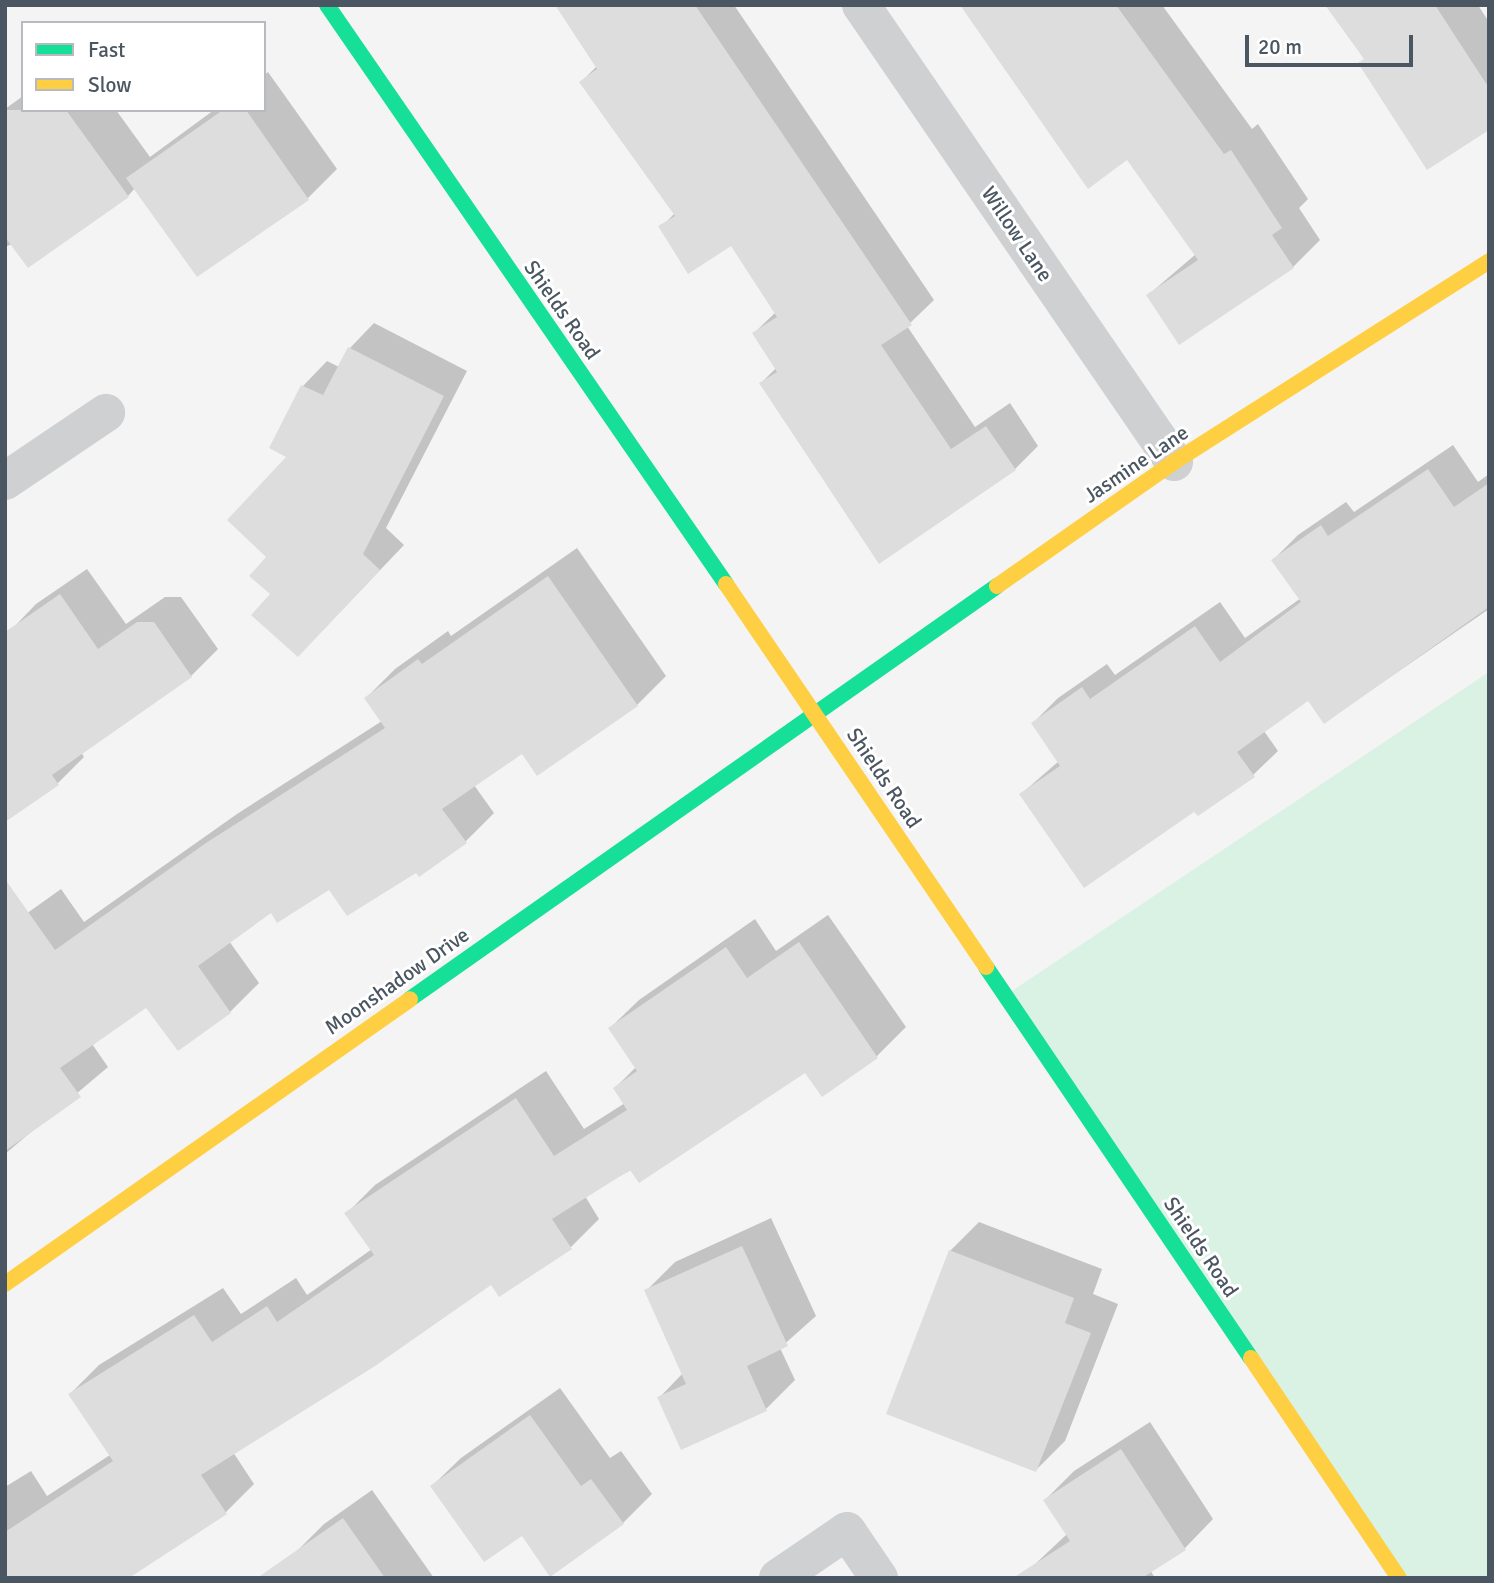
<!DOCTYPE html>
<html>
<head>
<meta charset="utf-8">
<style>
	body { margin:0 }
	#map { position:relative; width:1494px; height:1583px; overflow:hidden; background:#f4f4f4; font-family:Signika,sans-serif }
	div>[style] { position:absolute }
	.green>* { inset:0; background:#d9f2e3 }
	.shadow>* { inset:0; background:#0003 }
	.building>* { inset:0; background:#ddddde }
	.street>* { height:38px; margin:-19px; padding:0 19px; transform-origin:19px; border-radius:19px; background:#ced0d2 }
	.fast>* { height:16px; margin:-8px; padding:0 8px; transform-origin:8px; border-radius:8px; background:#16e098 }
	.slow>* { height:16px; margin:-8px; padding:0 8px; transform-origin:8px; border-radius:8px; background:#ffcf43 }
	span { translate:-50% -50%; white-space:nowrap; text-align:center; line-height:1.15; -webkit-text-stroke:6px #fff; paint-order:stroke }
	.street-label { font-size:21px; color:#4a5661 }
	.frame { position:absolute; inset:0; border:7px solid #4a5661; pointer-events:none }
	.legend { position:absolute; left:21px; top:21px; width:245px; height:91px; box-sizing:border-box; background:#fff; border:2px solid #b7bbc0; margin:0; padding:9px 12px; list-style:none; font-size:21px; color:#4a5661 }
	.legend li { display:flex; align-items:center; gap:14px; height:35px }
	.legend b { width:35px; border:2px solid #b7bbc0 }
	.scale { position:absolute; left:1245px; top:35px; width:168px; height:32px; box-sizing:border-box; border:4px solid #4a5661; border-top:0; padding-left:9px; font-size:21px; line-height:24px; white-space:nowrap; color:#4a5661; -webkit-text-stroke:5px #fff; paint-order:stroke }
</style>
</head>
<body>
<div id="map">
	<div class="green">
		<i style="clip-path:polygon(1489px 672px,1489px 1578px,1399px 1578px,1006px 995px)"></i>
	</div>
	<div class="shadow">
		<i style="clip-path:polygon(557px 5px,734px 5px,934px 300px,907px 326px,975px 427px,1010px 403px,1038px 446px,1015px 469px,879px 562px,761px 383px,776px 368px,754px 333px,776px 312px,732px 244px,661px 227px,675px 213px,581px 82px,597px 66px)"></i>
		<i style="clip-path:polygon(962px 5px,1162px 5px,1252px 129px,1258px 124px,1308px 199px,1299px 208px,1320px 240px,1293px 267px,1148px 295px,1196px 254px,1128px 158px)"></i>
		<i style="clip-path:polygon(1328px 5px,1478px 5px,1489px 22px,1489px 128px,1365px 58px)"></i>
		<i style="clip-path:polygon(268px 72px,337px 169px,308px 198px,197px 275px,135px 188px,128px 196px,5px 247px,5px 109px,23px 96px,23px 110px,116px 110px,150px 157px,214px 110px,264px 110px,264px 75px)"></i>
		<i style="clip-path:polygon(374px 323px,467px 371px,386px 528px,404px 545px,322px 631px,272px 594px,268px 556px,303px 386px,327px 361px,339px 367px,350px 348px)"></i>
		<i style="clip-path:polygon(1453px 445px,1478px 482px,1489px 474px,1489px 609px,1325px 722px,1308px 699px,1264px 731px,1278px 751px,1253px 775px,1195px 809px,1021px 794px,1059px 761px,1033px 723px,1058px 698px,1107px 664px,1115px 675px,1220px 602px,1245px 638px,1301px 598px,1273px 560px,1298px 535px,1346px 502px,1354px 512px)"></i>
		<i style="clip-path:polygon(577px 548px,666px 676px,637px 705px,537px 773px,522px 751px,474px 785px,494px 813px,465px 842px,416px 870px,330px 887px,272px 911px,229px 941px,259px 983px,230px 1012px,147px 1005px,92px 1044px,108px 1067px,5px 1154px,5px 929px,61px 889px,84px 922px,237px 814px,382px 721px,366px 698px,395px 669px,448px 631px,451px 636px)"></i>
		<i style="clip-path:polygon(87px 569px,126px 624px,165px 597px,181px 597px,218px 649px,191px 676px,81px 752px,84px 757px,58px 783px,5px 820px,10px 631px,36px 604px)"></i>
		<i style="clip-path:polygon(828px 915px,906px 1027px,877px 1056px,822px 1094px,806px 1070px,585px 1196px,599px 1219px,571px 1247px,491px 1282px,233px 1452px,254px 1484px,225px 1513px,5px 1578px,5px 1487px,31px 1471px,47px 1496px,110px 1455px,70px 1394px,99px 1365px,223px 1288px,241px 1314px,296px 1278px,307px 1295px,372px 1249px,346px 1214px,375px 1185px,546px 1071px,584px 1129px,625px 1103px,615px 1088px,636px 1067px,610px 1028px,639px 1000px,755px 919px,776px 951px)"></i>
		<i style="clip-path:polygon(771px 1218px,816px 1316px,780px 1348px,795px 1380px,766px 1409px,682px 1447px,659px 1398px,683px 1373px,646px 1291px,675px 1262px)"></i>
		<i style="clip-path:polygon(979px 1222px,1102px 1269px,1093px 1294px,1118px 1304px,1065px 1441px,1036px 1470px,950px 1251px)"></i>
		<i style="clip-path:polygon(560px 1388px,610px 1458px,621px 1451px,652px 1494px,623px 1523px,522px 1533px,432px 1486px,461px 1458px)"></i>
		<i style="clip-path:polygon(1150px 1422px,1213px 1519px,1185px 1548px,1150px 1570px,1155px 1578px,1039px 1578px,1032px 1567px,1067px 1534px,1045px 1500px,1074px 1471px)"></i>
		<i style="clip-path:polygon(372px 1490px,434px 1578px,294px 1578px,295px 1553px,324px 1524px)"></i>
	</div>
	<div class="building">
		<i style="clip-path:polygon(555px 5px,695px 5px,912px 325px,881px 345px,951px 449px,986px 426px,1016px 470px,879px 564px,759px 383px,777px 372px,752px 333px,777px 317px,731px 246px,688px 274px,658px 226px,675px 216px,579px 82px,597px 69px)"></i>
		<i style="clip-path:polygon(960px 5px,1116px 5px,1224px 154px,1231px 150px,1282px 228px,1272px 235px,1294px 268px,1179px 345px,1146px 295px,1198px 260px,1127px 160px,1088px 189px)"></i>
		<i style="clip-path:polygon(1325px 5px,1435px 5px,1489px 88px,1489px 130px,1427px 170px,1358px 63px,1364px 59px)"></i>
		<i style="clip-path:polygon(5px 110px,66px 110px,129px 197px,28px 268px,5px 237px)"></i>
		<i style="clip-path:polygon(223px 110px,246px 110px,309px 200px,197px 277px,126px 178px)"></i>
		<i style="clip-path:polygon(348px 347px,444px 396px,363px 554px,380px 570px,298px 657px,251px 615px,270px 594px,249px 576px,266px 557px,227px 520px,286px 457px,269px 448px,301px 385px,323px 395px)"></i>
		<i style="clip-path:polygon(1428px 469px,1454px 507px,1489px 483px,1489px 607px,1324px 724px,1308px 701px,1237px 752px,1255px 777px,1198px 816px,1194px 812px,1084px 888px,1019px 794px,1060px 766px,1031px 723px,1082px 687px,1090px 699px,1195px 626px,1220px 662px,1301px 602px,1271px 560px,1321px 525px,1328px 536px)"></i>
		<i style="clip-path:polygon(548px 576px,638px 706px,537px 776px,522px 754px,442px 809px,467px 843px,419px 877px,416px 873px,347px 916px,329px 890px,277px 923px,271px 913px,198px 966px,231px 1013px,178px 1051px,146px 1008px,60px 1068px,81px 1097px,5px 1151px,5px 879px,55px 950px,206px 843px,385px 728px,364px 698px,418px 659px,422px 664px)"></i>
		<i style="clip-path:polygon(60px 594px,98px 649px,137px 622px,154px 622px,192px 677px,52px 775px,59px 785px,5px 822px,5px 632px)"></i>
		<i style="clip-path:polygon(799px 942px,878px 1058px,822px 1097px,805px 1073px,639px 1183px,630px 1170px,552px 1219px,572px 1249px,499px 1297px,491px 1285px,375px 1366px,201px 1475px,227px 1514px,129px 1578px,5px 1578px,5px 1532px,113px 1461px,68px 1394px,194px 1315px,212px 1342px,267px 1306px,277px 1322px,374px 1255px,344px 1213px,516px 1098px,554px 1156px,627px 1110px,613px 1088px,637px 1071px,608px 1028px,726px 947px,747px 978px)"></i>
		<i style="clip-path:polygon(742px 1246px,788px 1346px,747px 1366px,767px 1411px,681px 1450px,657px 1397px,686px 1384px,644px 1290px)"></i>
		<i style="clip-path:polygon(949px 1250px,1074px 1298px,1065px 1323px,1091px 1333px,1036px 1472px,886px 1414px)"></i>
		<i style="clip-path:polygon(530px 1415px,581px 1486px,591px 1479px,624px 1524px,550px 1577px,522px 1536px,484px 1562px,430px 1486px)"></i>
		<i style="clip-path:polygon(1121px 1449px,1186px 1550px,1142px 1578px,1013px 1578px,1070px 1541px,1043px 1500px)"></i>
		<i style="clip-path:polygon(343px 1518px,385px 1578px,257px 1578px)"></i>
	</div>
	<div class="street">
		<i style="left:861px;top:5px;width:554px;rotate:55.59deg"></i>
		<i style="left:5px;top:481px;width:122px;rotate:-34deg"></i>
		<i style="left:778px;top:1578px;width:83px;rotate:-34.3deg"></i>
		<i style="left:847px;top:1531px;width:57px;rotate:55.8deg"></i>
	</div>
	<div class="fast">
		<i style="left:327px;top:5px;width:703px;rotate:55.43deg"></i>
		<i style="left:986px;top:967px;width:472px;rotate:55.9deg"></i>
		<i style="left:410px;top:999px;width:718px;rotate:-35.13deg"></i>
	</div>
	<div class="slow">
		<i style="left:726px;top:584px;width:463px;rotate:55.8deg"></i>
		<i style="left:997px;top:586px;width:216px;rotate:-35deg"></i>
		<i style="left:1174px;top:462px;width:374px;rotate:-32.5deg"></i>
		<i style="left:5px;top:1284px;width:495px;rotate:-35.1deg"></i>
		<i style="left:1251px;top:1358px;width:265px;rotate:56.1deg"></i>
	</div>
	<div class="street-label">
		<span style="left:1017px;top:234px;rotate:56deg">Willow Lane</span>
		<span style="left:562px;top:310px;rotate:55deg">Shields Road</span>
		<span style="left:1136px;top:464px;rotate:-34deg">Jasmine Lane</span>
		<span style="left:884px;top:778px;rotate:56deg">Shields Road</span>
		<span style="left:397px;top:981px;rotate:-35deg">Moonshadow Drive</span>
		<span style="left:1201px;top:1247px;rotate:56deg">Shields Road</span>
	</div>
	<div class="frame"></div>
	<ul class="legend">
	<li><b style="height:9px;background:#16e098"></b>Fast</li>
	<li><b style="height:9px;background:#ffcf43"></b>Slow</li>
	</ul>
	<div class="scale">20 m</div>
</div>
</body>
</html>
